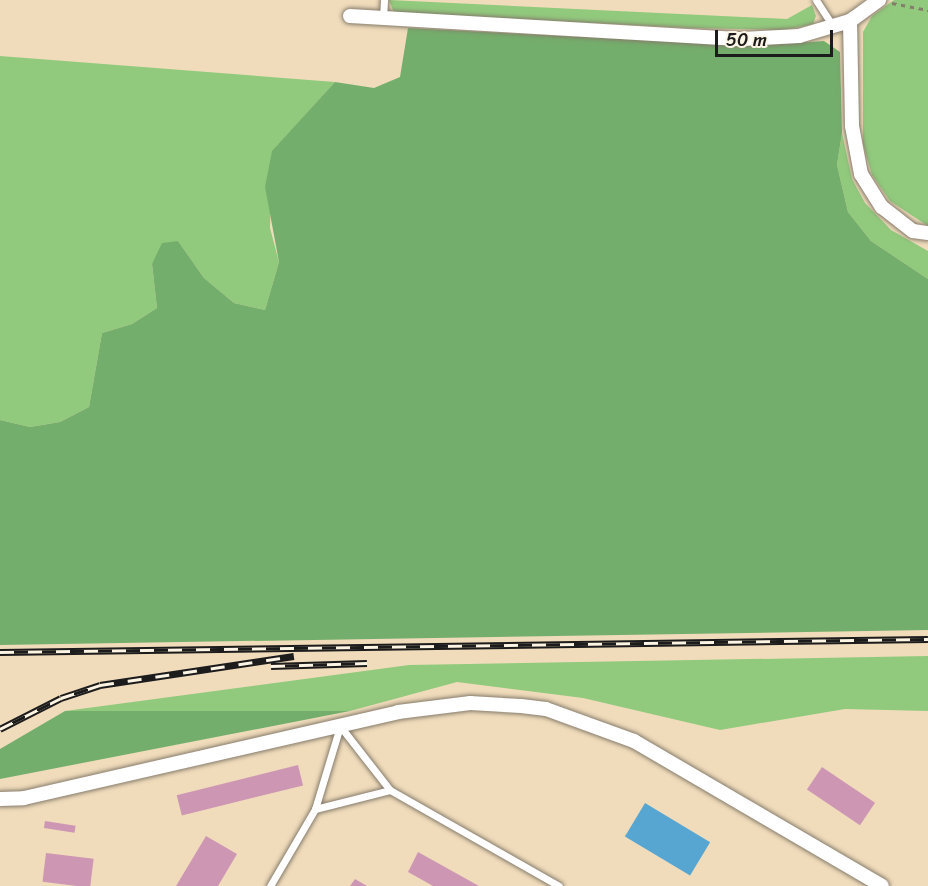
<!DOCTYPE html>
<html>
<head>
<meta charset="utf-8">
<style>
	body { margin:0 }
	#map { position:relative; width:928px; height:886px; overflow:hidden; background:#f0dcbb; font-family:Sriracha,sans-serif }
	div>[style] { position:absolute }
	.green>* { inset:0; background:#91ca7d }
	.forest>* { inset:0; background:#74ae6c }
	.water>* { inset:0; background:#57a6d1; transform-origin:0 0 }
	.building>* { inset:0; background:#cd97b4; transform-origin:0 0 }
	.path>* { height:3px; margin-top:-1.5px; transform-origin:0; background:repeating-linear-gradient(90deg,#867c6c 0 4.5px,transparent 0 9px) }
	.roads { filter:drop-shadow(0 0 2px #867c6c) drop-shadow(0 0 2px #867c6c) }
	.lane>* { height:7px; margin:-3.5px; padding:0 3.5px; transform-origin:3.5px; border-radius:3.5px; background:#fff }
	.street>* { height:14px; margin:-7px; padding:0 7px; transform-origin:7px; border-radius:7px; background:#fff }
	.rail>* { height:7px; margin-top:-3.5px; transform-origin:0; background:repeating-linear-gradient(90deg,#fcf5e5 0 14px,#1c1c1c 0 28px); box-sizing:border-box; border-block:2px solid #1c1c1c }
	span { translate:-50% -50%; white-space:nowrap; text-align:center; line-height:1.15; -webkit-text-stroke:4.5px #fcf5e5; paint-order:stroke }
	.scale { position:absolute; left:715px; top:30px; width:118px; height:27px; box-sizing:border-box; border:3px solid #1c1c1c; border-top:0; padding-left:8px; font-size:18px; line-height:21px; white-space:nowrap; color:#1c1c1c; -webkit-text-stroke:4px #fcf5e5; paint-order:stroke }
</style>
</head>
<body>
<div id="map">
	<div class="green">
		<i style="clip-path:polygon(389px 0,787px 19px,812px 5px,816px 16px,813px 24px,785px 30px,692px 28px,394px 13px)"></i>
		<i style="clip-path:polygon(894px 0,928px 0,928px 226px,890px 201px,872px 175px,863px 144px,863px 32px,872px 16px)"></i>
		<i style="clip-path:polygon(0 56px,335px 82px,272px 152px,270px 228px,279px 262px,265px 310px,234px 303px,204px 278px,178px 241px,152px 264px,157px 308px,132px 324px,102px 333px,89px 407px,60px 422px,30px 427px,0 420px)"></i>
		<i style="clip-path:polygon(842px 133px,852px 179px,865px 203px,891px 230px,928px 251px,928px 279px,871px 241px,848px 212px,837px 165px)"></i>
		<i style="clip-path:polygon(928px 656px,928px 711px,845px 709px,720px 730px,583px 698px,457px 682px,350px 711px,65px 711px,409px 665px)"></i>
	</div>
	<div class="forest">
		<i style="clip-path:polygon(408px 28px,756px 46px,824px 41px,840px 52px,842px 133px,837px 165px,848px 212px,871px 241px,928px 279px,928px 630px,0 645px,0 420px,30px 427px,60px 422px,89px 407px,102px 333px,132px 324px,157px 308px,152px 264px,162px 243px,178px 241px,204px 278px,234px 303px,265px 310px,279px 262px,265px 187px,272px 151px,335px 82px,374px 88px,400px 77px)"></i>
		<i style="clip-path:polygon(65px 711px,350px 711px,0 779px,0 749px)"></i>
	</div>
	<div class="water">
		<i style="left:645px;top:803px;width:76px;height:39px;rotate:31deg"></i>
	</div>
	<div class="building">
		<i style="left:298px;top:765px;width:21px;height:125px;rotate:76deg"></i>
		<i style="left:822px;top:767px;width:64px;height:27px;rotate:34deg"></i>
		<i style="left:45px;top:821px;width:31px;height:7px;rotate:9deg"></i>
		<i style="clip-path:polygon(206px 836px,237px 854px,218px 886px,176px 886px)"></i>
		<i style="clip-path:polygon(418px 852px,479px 886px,433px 886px,408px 872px)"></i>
		<i style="left:46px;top:853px;width:48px;height:29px;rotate:7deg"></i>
		<i style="clip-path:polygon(355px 879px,367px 886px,350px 886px)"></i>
	</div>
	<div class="path">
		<i style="left:892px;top:3px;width:37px;rotate:11deg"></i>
	</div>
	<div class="roads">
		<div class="lane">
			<i style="left:816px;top:0;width:31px;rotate:57deg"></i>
			<i style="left:383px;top:19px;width:19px;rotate:-87deg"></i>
			<i style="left:340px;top:726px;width:81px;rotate:52deg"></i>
			<i style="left:315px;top:809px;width:87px;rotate:-73.2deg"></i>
			<i style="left:270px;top:886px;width:89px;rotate:-59.7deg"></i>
			<i style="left:315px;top:809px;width:77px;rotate:-14.2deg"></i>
			<i style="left:390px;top:790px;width:194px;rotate:29.6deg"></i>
		</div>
		<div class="street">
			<i style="left:350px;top:16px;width:393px;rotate:3.4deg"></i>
			<i style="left:742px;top:39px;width:57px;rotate:-3deg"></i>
			<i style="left:799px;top:36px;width:53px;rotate:-16.4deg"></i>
			<i style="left:850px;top:21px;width:36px;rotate:-36deg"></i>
			<i style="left:850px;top:21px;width:105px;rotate:88.9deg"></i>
			<i style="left:852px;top:126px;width:49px;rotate:79.4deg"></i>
			<i style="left:861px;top:174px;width:39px;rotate:58deg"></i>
			<i style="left:882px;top:207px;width:39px;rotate:38deg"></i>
			<i style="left:913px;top:231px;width:15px;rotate:8deg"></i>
			<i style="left:0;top:799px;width:24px;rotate:-2deg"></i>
			<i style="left:24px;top:798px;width:384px;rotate:-12.9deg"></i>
			<i style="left:398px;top:712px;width:73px;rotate:-7.1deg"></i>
			<i style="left:470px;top:703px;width:51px;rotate:3.4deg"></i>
			<i style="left:521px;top:706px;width:25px;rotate:7deg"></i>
			<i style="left:546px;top:709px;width:94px;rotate:20deg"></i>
			<i style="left:634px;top:741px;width:287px;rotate:30.3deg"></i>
		</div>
	</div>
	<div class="rail">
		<i style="left:0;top:652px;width:928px;rotate:-0.8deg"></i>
		<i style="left:271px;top:666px;width:96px;rotate:-1.8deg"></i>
		<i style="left:0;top:729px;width:68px;rotate:-26.9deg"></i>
		<i style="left:61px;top:698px;width:41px;rotate:-18.4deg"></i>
		<i style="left:100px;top:685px;width:196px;rotate:-8.5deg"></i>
	</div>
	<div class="scale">50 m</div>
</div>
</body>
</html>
